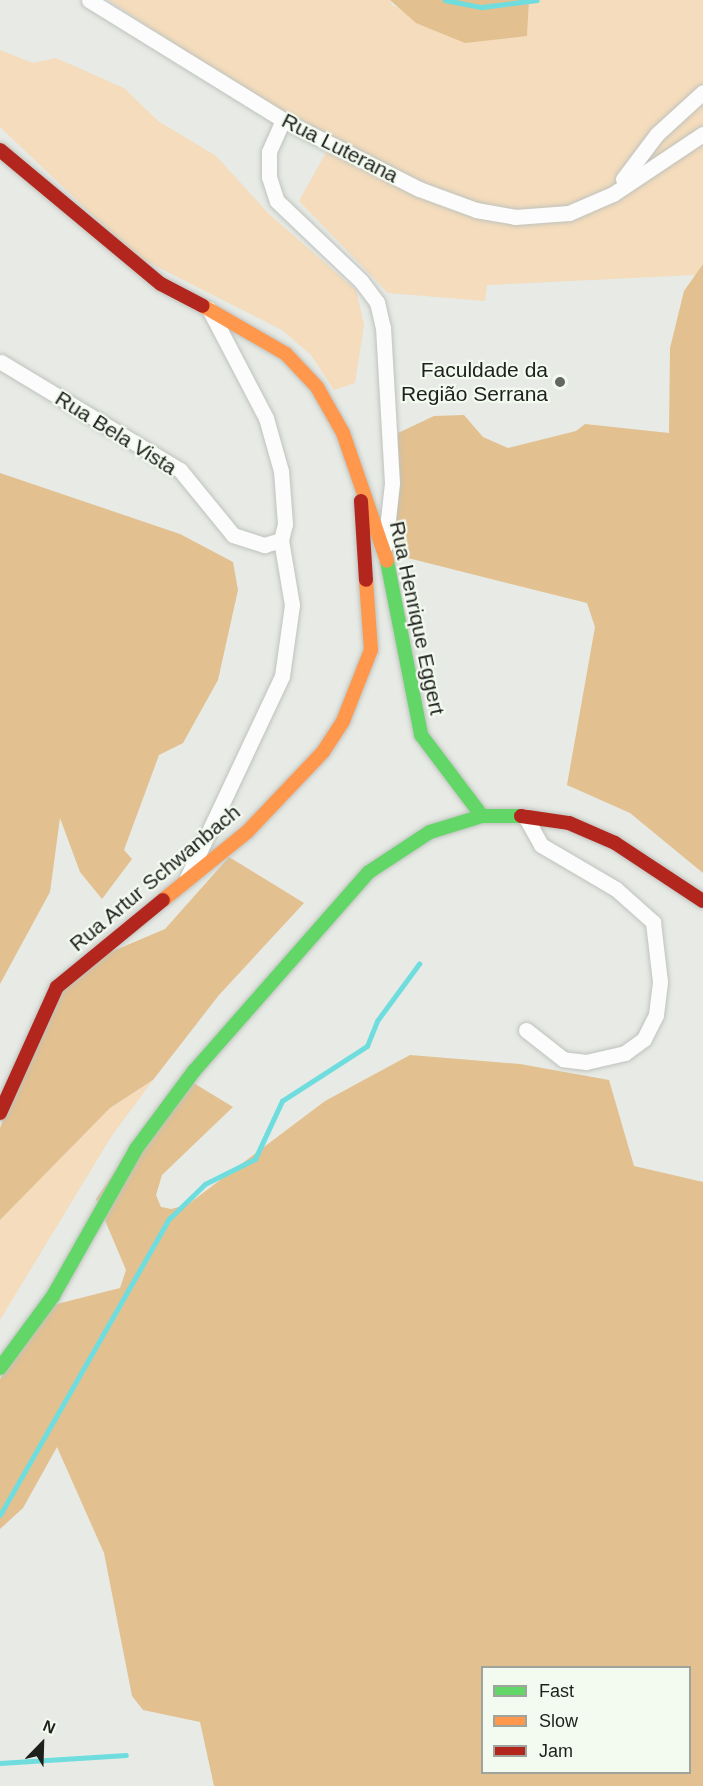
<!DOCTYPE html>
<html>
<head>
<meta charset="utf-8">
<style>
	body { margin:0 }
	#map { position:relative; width:703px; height:1786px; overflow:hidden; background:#e7eae5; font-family:Arial,sans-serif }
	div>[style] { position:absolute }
	.green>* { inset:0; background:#f4dcbc }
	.forest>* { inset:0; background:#e2c090 }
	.stream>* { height:4.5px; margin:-2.25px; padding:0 2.25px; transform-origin:2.25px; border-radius:2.25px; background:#6fdddd }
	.roads { filter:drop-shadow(0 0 2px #bfc2bd) drop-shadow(0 0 2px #bfc2bd) }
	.street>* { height:15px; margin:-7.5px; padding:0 7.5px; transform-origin:7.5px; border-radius:7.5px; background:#fbfcfb }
	.fast>* { height:14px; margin:-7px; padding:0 7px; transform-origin:7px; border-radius:7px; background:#63d668 }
	.slow>* { height:14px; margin:-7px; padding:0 7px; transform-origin:7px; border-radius:7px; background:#ff974d }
	.jam>* { height:14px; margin:-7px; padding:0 7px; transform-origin:7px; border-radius:7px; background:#b3261e }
	.dots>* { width:16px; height:16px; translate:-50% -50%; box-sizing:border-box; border:3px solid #f3faef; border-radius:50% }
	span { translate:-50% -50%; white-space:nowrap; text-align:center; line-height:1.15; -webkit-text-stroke:4.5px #f3faef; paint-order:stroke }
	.street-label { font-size:21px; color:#1e201c }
	.poi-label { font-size:21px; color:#1e201c }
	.right { translate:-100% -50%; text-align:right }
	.legend { position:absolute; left:481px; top:1666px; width:210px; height:108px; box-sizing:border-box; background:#f3faef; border:2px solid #9ea39b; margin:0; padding:8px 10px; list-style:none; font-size:18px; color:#1e201c }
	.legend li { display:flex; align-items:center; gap:12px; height:30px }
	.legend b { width:30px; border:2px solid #9ea39b }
	.north { position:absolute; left:12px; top:1714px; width:60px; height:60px; -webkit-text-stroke:4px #f3faef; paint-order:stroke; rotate:23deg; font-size:16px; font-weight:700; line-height:24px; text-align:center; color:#1e201c }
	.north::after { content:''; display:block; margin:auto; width:21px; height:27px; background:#1e201c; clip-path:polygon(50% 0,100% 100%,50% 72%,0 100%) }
</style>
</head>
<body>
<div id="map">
	<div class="green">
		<i style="clip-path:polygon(108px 0,390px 0,393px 6px,527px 36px,529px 0,703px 0,703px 264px,695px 275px,487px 285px,485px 301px,388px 293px,299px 201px,329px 147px)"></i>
		<i style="clip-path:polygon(0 50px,33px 63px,56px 58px,124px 88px,158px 121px,216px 156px,269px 214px,356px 290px,364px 325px,355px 383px,334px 390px,311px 355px,282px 330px,142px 259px,105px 227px,0 127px)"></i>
		<i style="clip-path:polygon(153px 1080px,111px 1137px,0 1320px,0 1220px,110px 1108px)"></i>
	</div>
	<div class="forest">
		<i style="clip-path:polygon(390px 0,529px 0,527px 36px,465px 43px,416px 23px)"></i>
		<i style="clip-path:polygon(703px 264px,703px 873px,630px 813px,567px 785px,595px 627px,587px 603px,388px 553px,398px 433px,434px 416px,464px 415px,483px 437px,508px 448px,576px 431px,585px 424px,669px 433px,670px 348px,684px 291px)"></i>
		<i style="clip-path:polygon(0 473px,180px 534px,233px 562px,238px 590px,218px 680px,183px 743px,159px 755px,124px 850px,132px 859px,102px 899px,80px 872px,60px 818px,50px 892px,0 984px)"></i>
		<i style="clip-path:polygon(229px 857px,304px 903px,219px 995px,153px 1080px,110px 1108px,0 1220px,0 1128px,36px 1031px,80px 965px,165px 929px)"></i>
		<i style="clip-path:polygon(evenodd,410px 1055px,520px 1064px,609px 1080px,634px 1166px,703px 1182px,703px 1786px,214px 1786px,200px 1722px,143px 1710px,132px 1696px,104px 1553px,57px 1447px,23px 1508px,0 1529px,0 1379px,49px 1306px,120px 1288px,126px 1270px,96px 1199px,182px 1076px,233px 1107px,162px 1175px,156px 1195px,161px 1207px,171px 1209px,187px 1205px,325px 1101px,410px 1055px,482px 1668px,690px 1668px,690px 1772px,482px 1772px,482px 1668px)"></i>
	</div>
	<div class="stream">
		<i style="left:445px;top:0;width:38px;rotate:11deg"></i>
		<i style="left:482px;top:7px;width:55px;rotate:-7.3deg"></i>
		<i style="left:0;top:1515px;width:341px;rotate:-60.3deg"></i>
		<i style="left:169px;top:1219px;width:50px;rotate:-44.2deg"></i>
		<i style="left:205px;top:1184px;width:56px;rotate:-26.6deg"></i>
		<i style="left:255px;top:1159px;width:64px;rotate:-65deg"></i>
		<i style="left:282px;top:1101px;width:101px;rotate:-32.9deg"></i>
		<i style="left:367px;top:1046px;width:27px;rotate:-68deg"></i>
		<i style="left:377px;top:1021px;width:71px;rotate:-53.6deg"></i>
		<i style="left:0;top:1763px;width:126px;rotate:-3.6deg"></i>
	</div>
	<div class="roads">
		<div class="street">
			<i style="left:89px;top:0;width:228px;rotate:31.7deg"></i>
			<i style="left:283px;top:120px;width:153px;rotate:26.9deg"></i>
			<i style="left:419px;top:189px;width:61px;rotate:20.2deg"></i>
			<i style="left:476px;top:210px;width:40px;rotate:10deg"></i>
			<i style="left:515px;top:217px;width:54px;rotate:-4.2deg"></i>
			<i style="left:569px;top:213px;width:48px;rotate:-23.4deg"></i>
			<i style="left:613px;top:194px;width:108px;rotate:-33.7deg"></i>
			<i style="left:283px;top:120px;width:35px;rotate:114deg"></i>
			<i style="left:269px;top:152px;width:25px;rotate:90deg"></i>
			<i style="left:269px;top:177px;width:25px;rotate:72deg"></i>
			<i style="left:277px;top:201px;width:116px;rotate:43.6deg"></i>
			<i style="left:361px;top:281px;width:26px;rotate:53deg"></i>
			<i style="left:377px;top:302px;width:26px;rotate:77deg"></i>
			<i style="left:383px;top:327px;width:156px;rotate:86.7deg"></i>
			<i style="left:392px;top:483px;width:63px;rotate:96.3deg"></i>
			<i style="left:623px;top:179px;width:56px;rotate:-52.9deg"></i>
			<i style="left:657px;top:134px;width:62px;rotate:-42.4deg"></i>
			<i style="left:1px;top:362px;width:209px;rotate:31.1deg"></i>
			<i style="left:180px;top:470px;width:84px;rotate:50.8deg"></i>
			<i style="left:233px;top:535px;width:33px;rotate:18deg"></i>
			<i style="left:264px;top:545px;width:18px;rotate:-16deg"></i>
			<i style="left:281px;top:540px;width:16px;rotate:-76deg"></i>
			<i style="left:285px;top:524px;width:53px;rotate:-94.3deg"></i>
			<i style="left:281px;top:471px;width:55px;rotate:-105.8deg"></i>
			<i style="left:266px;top:418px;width:123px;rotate:-117.6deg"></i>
			<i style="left:525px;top:816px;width:33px;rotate:61deg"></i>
			<i style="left:541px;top:845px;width:87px;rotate:30.4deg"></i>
			<i style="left:616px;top:889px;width:50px;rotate:41.7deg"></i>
			<i style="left:653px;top:922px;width:60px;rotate:83.3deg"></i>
			<i style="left:660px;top:982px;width:33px;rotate:97deg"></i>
			<i style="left:656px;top:1015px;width:27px;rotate:117deg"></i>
			<i style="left:644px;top:1039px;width:24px;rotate:144deg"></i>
			<i style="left:625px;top:1053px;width:40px;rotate:167deg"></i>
			<i style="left:586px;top:1062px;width:23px;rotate:-173deg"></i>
			<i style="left:563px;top:1059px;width:47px;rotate:-141.9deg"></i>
			<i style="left:187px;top:878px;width:223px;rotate:-64.8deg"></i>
			<i style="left:282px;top:676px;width:72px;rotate:-82deg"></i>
			<i style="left:292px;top:605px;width:66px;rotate:-99.6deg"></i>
		</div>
		<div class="fast">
			<i style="left:387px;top:561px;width:177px;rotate:78.9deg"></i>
			<i style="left:421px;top:735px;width:101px;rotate:53deg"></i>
			<i style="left:0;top:1368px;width:89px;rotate:-53.6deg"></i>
			<i style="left:53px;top:1296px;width:169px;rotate:-60.5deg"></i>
			<i style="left:136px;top:1149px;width:97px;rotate:-53.4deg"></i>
			<i style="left:194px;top:1071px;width:265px;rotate:-48.7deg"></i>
			<i style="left:369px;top:872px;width:73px;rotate:-33.3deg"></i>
			<i style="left:430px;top:832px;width:54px;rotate:-17.1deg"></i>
			<i style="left:482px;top:816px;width:39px"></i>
		</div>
		<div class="slow">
			<i style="left:203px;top:306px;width:96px;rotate:30deg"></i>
			<i style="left:286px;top:354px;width:45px;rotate:46.8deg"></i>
			<i style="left:317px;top:387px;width:53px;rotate:60.5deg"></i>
			<i style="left:343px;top:433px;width:135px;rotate:71deg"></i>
			<i style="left:163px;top:900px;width:108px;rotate:-39deg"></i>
			<i style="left:247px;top:832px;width:110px;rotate:-46.5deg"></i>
			<i style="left:323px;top:752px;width:37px;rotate:-57deg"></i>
			<i style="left:343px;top:721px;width:76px;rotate:-68.5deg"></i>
			<i style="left:371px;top:650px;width:70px;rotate:-94.1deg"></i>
		</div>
		<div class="jam">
			<i style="left:0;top:150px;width:209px;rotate:39.8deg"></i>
			<i style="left:161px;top:284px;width:47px;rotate:27.6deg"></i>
			<i style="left:361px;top:501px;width:79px;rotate:86.4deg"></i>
			<i style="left:521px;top:816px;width:49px;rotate:8.3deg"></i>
			<i style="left:569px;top:823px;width:50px;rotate:23.5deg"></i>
			<i style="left:615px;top:843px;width:105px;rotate:33.4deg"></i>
			<i style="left:0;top:1113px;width:138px;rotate:-65.7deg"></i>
			<i style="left:57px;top:987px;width:137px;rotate:-39.4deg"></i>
		</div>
	</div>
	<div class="dots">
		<i style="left:560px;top:382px;background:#646762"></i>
	</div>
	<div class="street-label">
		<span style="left:340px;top:148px;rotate:27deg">Rua Luterana</span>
		<span style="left:116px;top:433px;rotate:32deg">Rua Bela Vista</span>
		<span style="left:417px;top:618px;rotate:78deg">Rua Henrique Eggert</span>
		<span style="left:155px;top:878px;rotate:-40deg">Rua Artur Schwanbach</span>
	</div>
	<div class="poi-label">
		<span class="right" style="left:548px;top:382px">Faculdade da<br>Região Serrana</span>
	</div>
	<ul class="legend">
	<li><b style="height:8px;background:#63d668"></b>Fast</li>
	<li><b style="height:8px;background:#ff974d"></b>Slow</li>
	<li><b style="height:8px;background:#b3261e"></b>Jam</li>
	</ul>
	<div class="north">N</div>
</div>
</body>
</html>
